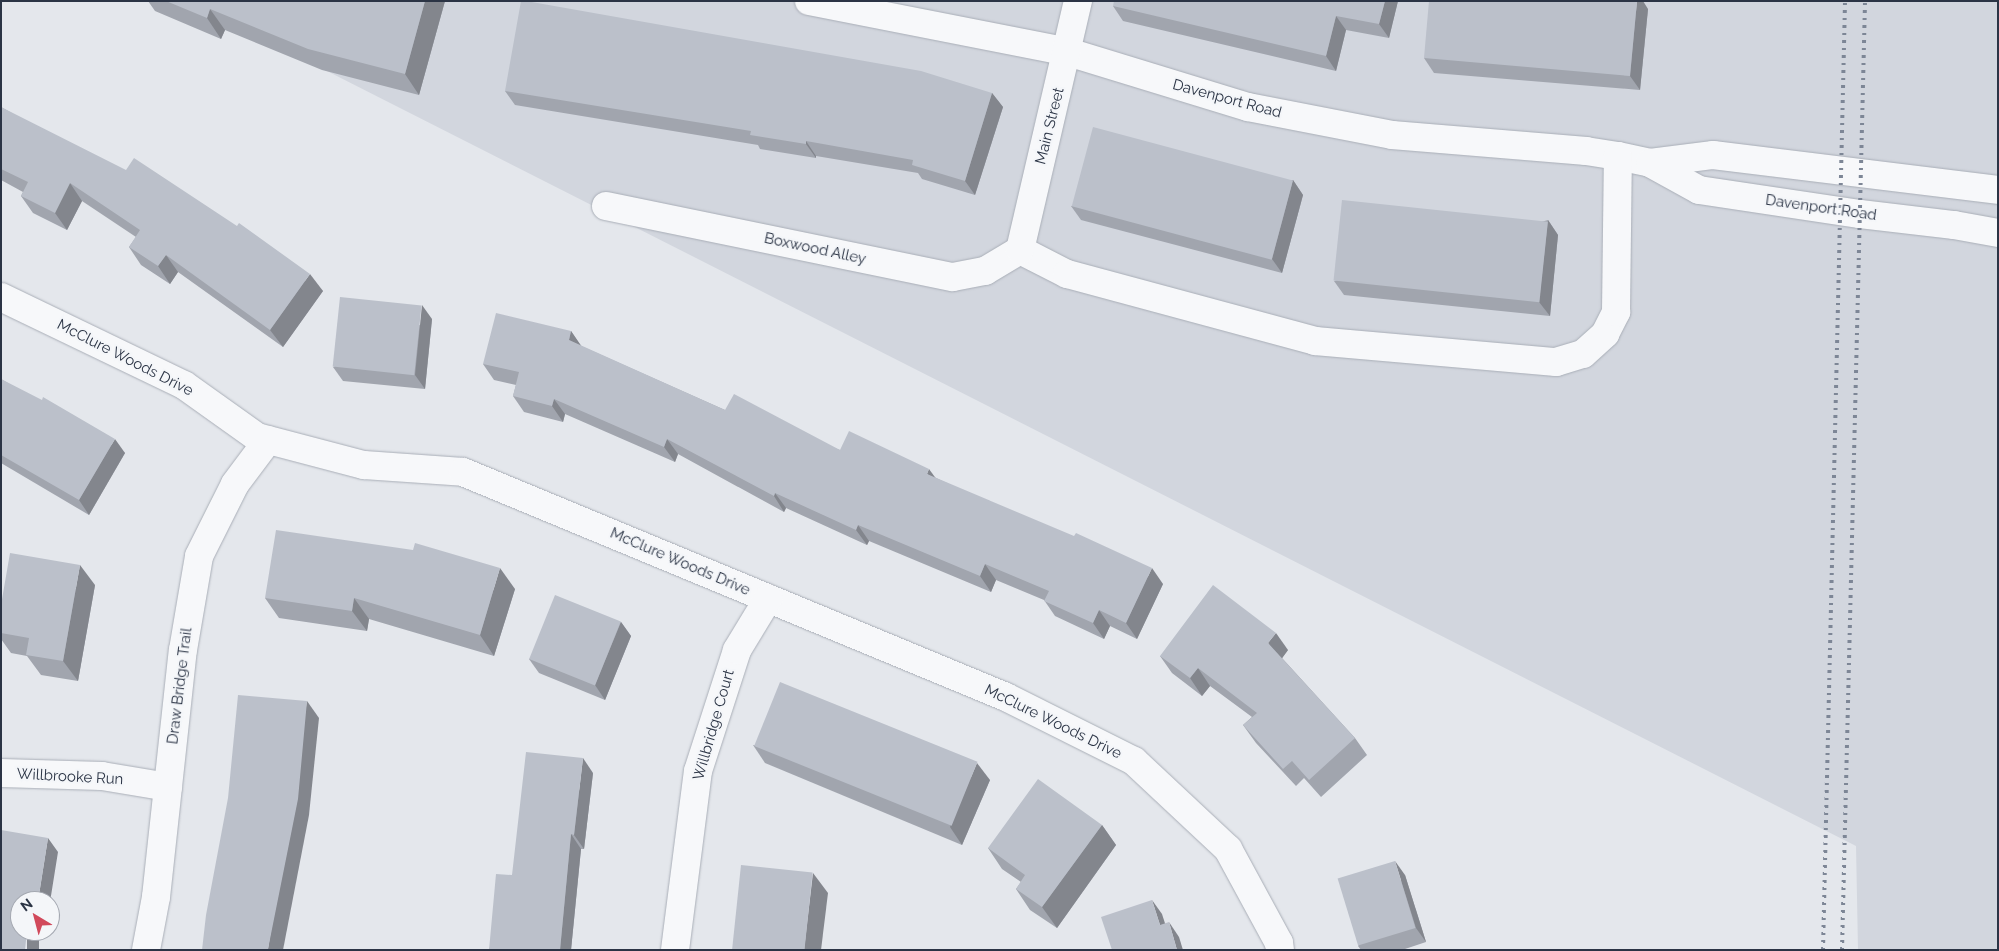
<!DOCTYPE html>
<html>
<head>
<meta charset="utf-8">
<style>
	body { margin:0 }
	#map { position:relative; width:1999px; height:951px; overflow:hidden; background:#e4e7ec; font-family:Raleway,sans-serif }
	div>[style] { position:absolute }
	.built>* { inset:0; background:#d2d6de }
	.roads { filter:drop-shadow(0 0 1px #a9aeb7) drop-shadow(0 0 1px #a9aeb7) }
	.minor>* { height:28px; margin:-14px; padding:0 14px; transform-origin:14px; border-radius:14px; background:#f7f8fa }
	.rail>* { height:4px; margin-top:-2px; transform-origin:0; background:repeating-linear-gradient(90deg,#7d8696 0 2.5px,transparent 0 7.5px) }
	.wall>* { inset:0; background:#a1a5ae }
	.shaded-wall>* { inset:0; background:#83868d; transform-origin:0 0 }
	.building>* { inset:0; background:#bbc0ca; transform-origin:0 0 }
	span { translate:-50% -50%; white-space:nowrap; text-align:center; line-height:1.15; -webkit-text-stroke:4px #f4f6f9; paint-order:stroke }
	.street-label { font-size:15px; color:#2b3445 }
	.frame { position:absolute; inset:0; border:2px solid #2b3445; pointer-events:none }
	.north { position:absolute; left:10px; top:891px; width:50px; height:50px; box-sizing:border-box; background:#f4f6f9; border:1px solid #a4a8b1; border-radius:50%; rotate:323deg; font-size:14px; font-weight:700; line-height:20px; text-align:center; color:#2b3445 }
	.north::after { content:''; display:block; margin:auto; width:18px; height:22px; background:#d1495b; clip-path:polygon(50% 0,100% 100%,50% 72%,0 100%) }
</style>
</head>
<body>
<div id="map">
	<div class="built">
		<i style="clip-path:polygon(189px 1px,1998px 1px,1998px 950px,1858px 950px,1856px 846px)"></i>
	</div>
	<div class="roads">
		<div class="minor">
			<i style="left:809px;top:1px;width:264px;rotate:11.1deg"></i>
			<i style="left:1068px;top:52px;width:188px;rotate:17deg"></i>
			<i style="left:1248px;top:107px;width:147px;rotate:11deg"></i>
			<i style="left:1392px;top:135px;width:195px;rotate:4.7deg"></i>
			<i style="left:1586px;top:151px;width:32px;rotate:9deg"></i>
			<i style="left:1618px;top:156px;width:33px;rotate:12deg"></i>
			<i style="left:1650px;top:163px;width:56px;rotate:28.9deg"></i>
			<i style="left:1699px;top:190px;width:163px;rotate:8.5deg"></i>
			<i style="left:1860px;top:214px;width:95px;rotate:6.7deg"></i>
			<i style="left:1954px;top:225px;width:45px;rotate:10.3deg"></i>
			<i style="left:1650px;top:163px;width:64px;rotate:-7.2deg"></i>
			<i style="left:1713px;top:155px;width:287px;rotate:7deg"></i>
			<i style="left:606px;top:206px;width:354px;rotate:11.6deg"></i>
			<i style="left:953px;top:277px;width:33px;rotate:-11deg"></i>
			<i style="left:985px;top:271px;width:41px;rotate:-31deg"></i>
			<i style="left:1020px;top:250px;width:53px;rotate:27.1deg"></i>
			<i style="left:1067px;top:274px;width:257px;rotate:15.1deg"></i>
			<i style="left:1315px;top:341px;width:242px;rotate:5deg"></i>
			<i style="left:1556px;top:362px;width:28px;rotate:-17deg"></i>
			<i style="left:1583px;top:354px;width:30px;rotate:-42deg"></i>
			<i style="left:1605px;top:334px;width:25px;rotate:-63deg"></i>
			<i style="left:1616px;top:312px;width:156px;rotate:-89.3deg"></i>
			<i style="left:1020px;top:250px;width:256px;rotate:-76.9deg"></i>
			<i style="left:1px;top:297px;width:203px;rotate:25.7deg"></i>
			<i style="left:184px;top:385px;width:90px;rotate:35.5deg"></i>
			<i style="left:257px;top:437px;width:111px;rotate:14.7deg"></i>
			<i style="left:364px;top:465px;width:99px;rotate:4deg"></i>
			<i style="left:463px;top:472px;width:588px;rotate:22.51deg"></i>
			<i style="left:1006px;top:697px;width:143px;rotate:26.6deg"></i>
			<i style="left:1134px;top:761px;width:129px;rotate:43.1deg"></i>
			<i style="left:1228px;top:849px;width:107px;rotate:61.5deg"></i>
			<i style="left:1279px;top:943px;width:7px;rotate:82deg"></i>
			<i style="left:1px;top:773px;width:101px;rotate:1.7deg"></i>
			<i style="left:102px;top:776px;width:67px;rotate:9.5deg"></i>
			<i style="left:146px;top:950px;width:54px;rotate:-79.3deg"></i>
			<i style="left:156px;top:897px;width:248px;rotate:-83.8deg"></i>
			<i style="left:183px;top:650px;width:95px;rotate:-80.3deg"></i>
			<i style="left:199px;top:556px;width:80px;rotate:-63.4deg"></i>
			<i style="left:235px;top:484px;width:55px;rotate:-53.1deg"></i>
			<i style="left:675px;top:950px;width:180px;rotate:-82.7deg"></i>
			<i style="left:698px;top:771px;width:127px;rotate:-72.1deg"></i>
			<i style="left:737px;top:650px;width:60px;rotate:-58.7deg"></i>
		</div>
	</div>
	<div class="rail">
		<i style="left:1823px;top:950px;width:949px;rotate:-88.67deg"></i>
		<i style="left:1842px;top:950px;width:949px;rotate:-88.61deg"></i>
	</div>
	<div class="wall">
		<i style="clip-path:polygon(148px 1px,445px 1px,419px 95px,322px 70px,225px 30px,221px 39px,155px 11px)"></i>
		<i style="clip-path:polygon(1398px 1px,1389px 38px,1346px 30px,1336px 71px,1123px 21px,1113px 6px)"></i>
		<i style="clip-path:polygon(1648px 9px,1640px 90px,1434px 73px,1424px 58px)"></i>
		<i style="clip-path:polygon(505px 91px,992px 93px,1003px 107px,975px 195px,922px 179px,918px 173px,816px 156px,816px 158px,760px 149px,758px 145px,515px 105px)"></i>
		<i style="clip-path:polygon(1px 107px,323px 291px,283px 347px,178px 272px,170px 284px,141px 265px,129px 247px,136px 237px,82px 201px,67px 230px,33px 213px,21px 196px,23px 192px,1px 180px)"></i>
		<i style="clip-path:polygon(1293px 180px,1303px 195px,1282px 273px,1081px 220px,1071px 206px)"></i>
		<i style="clip-path:polygon(1548px 220px,1558px 235px,1550px 316px,1344px 295px,1334px 281px)"></i>
		<i style="clip-path:polygon(432px 319px,425px 389px,343px 381px,333px 367px)"></i>
		<i style="clip-path:polygon(571px 331px,581px 346px,725px 410px,840px 450px,936px 478px,1163px 584px,1137px 639px,1110px 626px,1104px 639px,1055px 616px,1044px 600px,996px 580px,991px 592px,869px 541px,867px 545px,786px 508px,784px 512px,678px 454px,675px 462px,565px 414px,563px 422px,524px 412px,513px 396px,516px 385px,494px 380px,483px 364px)"></i>
		<i style="clip-path:polygon(1px 379px,125px 453px,89px 515px,1px 463px)"></i>
		<i style="clip-path:polygon(95px 585px,78px 681px,41px 675px,27px 656px,11px 653px,1px 639px,1px 605px)"></i>
		<i style="clip-path:polygon(515px 589px,494px 656px,369px 619px,367px 631px,279px 618px,265px 598px)"></i>
		<i style="clip-path:polygon(621px 622px,631px 636px,605px 700px,539px 673px,529px 659px)"></i>
		<i style="clip-path:polygon(1288px 650px,1282px 658px,1355px 738px,1367px 755px,1321px 797px,1304px 778px,1296px 786px,1256px 743px,1243px 725px,1252px 717px,1210px 686px,1202px 696px,1172px 673px,1160px 656px)"></i>
		<i style="clip-path:polygon(753px 745px,990px 780px,962px 845px,765px 763px)"></i>
		<i style="clip-path:polygon(593px 773px,584px 849px,581px 849px,571px 950px,489px 950px,512px 875px)"></i>
		<i style="clip-path:polygon(1102px 825px,1116px 845px,1057px 928px,1030px 910px,1016px 889px,1021px 882px,1002px 869px,988px 848px)"></i>
		<i style="clip-path:polygon(1405px 875px,1426px 942px,1402px 950px,1361px 950px,1358px 946px)"></i>
	</div>
	<div class="shaded-wall">
		<i style="clip-path:polygon(425px 1px,445px 1px,419px 95px,405px 74px)"></i>
		<i style="clip-path:polygon(1385px 1px,1398px 1px,1389px 38px,1379px 24px)"></i>
		<i style="clip-path:polygon(1637px 1px,1643px 1px,1648px 9px,1640px 90px,1630px 76px)"></i>
		<i style="clip-path:polygon(210px 9px,225px 30px,221px 39px,207px 18px)"></i>
		<i style="clip-path:polygon(1336px 16px,1346px 30px,1336px 71px,1326px 56px)"></i>
		<i style="clip-path:polygon(992px 93px,1003px 107px,975px 195px,965px 181px)"></i>
		<i style="clip-path:polygon(806px 141px,816px 156px,816px 158px,806px 144px)"></i>
		<i style="clip-path:polygon(1293px 180px,1303px 195px,1282px 273px,1272px 259px)"></i>
		<i style="clip-path:polygon(70px 183px,82px 201px,67px 230px,55px 213px)"></i>
		<i style="clip-path:polygon(1548px 220px,1558px 235px,1550px 316px,1539px 302px)"></i>
		<i style="clip-path:polygon(166px 255px,178px 272px,170px 284px,158px 266px)"></i>
		<i style="clip-path:polygon(310px 274px,323px 291px,283px 347px,270px 330px)"></i>
		<i style="clip-path:polygon(422px 305px,432px 319px,425px 389px,415px 375px)"></i>
		<i style="clip-path:polygon(571px 331px,582px 347px,569px 340px)"></i>
		<i style="clip-path:polygon(554px 399px,565px 414px,563px 422px,552px 406px)"></i>
		<i style="clip-path:polygon(115px 439px,125px 453px,89px 515px,79px 500px)"></i>
		<i style="clip-path:polygon(667px 439px,678px 454px,675px 462px,664px 447px)"></i>
		<i style="clip-path:polygon(929px 469px,940px 484px,927px 474px)"></i>
		<i style="clip-path:polygon(775px 493px,786px 508px,784px 512px,774px 496px)"></i>
		<i style="clip-path:polygon(858px 525px,869px 541px,867px 545px,856px 530px)"></i>
		<i style="clip-path:polygon(985px 564px,996px 580px,991px 592px,980px 576px)"></i>
		<i style="clip-path:polygon(80px 565px,95px 585px,78px 681px,63px 661px)"></i>
		<i style="clip-path:polygon(500px 568px,515px 589px,494px 656px,480px 635px)"></i>
		<i style="clip-path:polygon(1152px 568px,1163px 584px,1137px 639px,1126px 623px)"></i>
		<i style="clip-path:polygon(354px 598px,369px 619px,367px 631px,352px 611px)"></i>
		<i style="clip-path:polygon(1099px 610px,1110px 626px,1104px 639px,1093px 623px)"></i>
		<i style="clip-path:polygon(621px 622px,631px 636px,605px 700px,595px 685px)"></i>
		<i style="clip-path:polygon(1276px 633px,1288px 650px,1280px 661px,1268px 643px)"></i>
		<i style="clip-path:polygon(1198px 668px,1210px 686px,1202px 696px,1190px 678px)"></i>
		<i style="clip-path:polygon(307px 701px,319px 718px,309px 815px,283px 950px,269px 950px,268px 949px)"></i>
		<i style="clip-path:polygon(583px 758px,593px 773px,584px 849px,574px 835px)"></i>
		<i style="clip-path:polygon(977px 763px,990px 780px,962px 845px,950px 827px)"></i>
		<i style="clip-path:polygon(1102px 825px,1116px 845px,1057px 928px,1042px 907px)"></i>
		<i style="clip-path:polygon(571px 834px,581px 849px,571px 950px,560px 950px)"></i>
		<i style="clip-path:polygon(48px 838px,58px 852px,50px 902px,50px 901px,38px 901px)"></i>
		<i style="clip-path:polygon(1395px 861px,1405px 875px,1426px 942px,1416px 928px)"></i>
		<i style="clip-path:polygon(813px 873px,828px 893px,821px 950px,804px 950px)"></i>
		<i style="clip-path:polygon(1152px 900px,1162px 914px,1170px 939px,1160px 925px)"></i>
		<i style="clip-path:polygon(1169px 922px,1179px 937px,1183px 950px,1177px 950px)"></i>
		<i style="left:27px;top:931px;width:12px;height:19px"></i>
	</div>
	<div class="building">
		<i style="clip-path:polygon(166px 1px,425px 1px,405px 74px,308px 49px,210px 9px,207px 18px)"></i>
		<i style="clip-path:polygon(521px 1px,526px 1px,921px 71px,992px 93px,965px 181px,912px 165px,913px 160px,806px 141px,806px 144px,750px 135px,751px 131px,505px 91px)"></i>
		<i style="clip-path:polygon(1114px 1px,1385px 1px,1379px 24px,1336px 16px,1326px 56px,1113px 6px)"></i>
		<i style="clip-path:polygon(1429px 1px,1637px 1px,1630px 76px,1424px 58px)"></i>
		<i style="clip-path:polygon(1px 107px,126px 170px,134px 158px,237px 226px,239px 223px,310px 274px,270px 330px,166px 255px,158px 266px,129px 247px,140px 230px,70px 183px,55px 213px,21px 196px,28px 182px,1px 169px)"></i>
		<i style="left:1093px;top:127px;width:207px;height:82px;rotate:15deg"></i>
		<i style="left:1342px;top:200px;width:207px;height:81px;rotate:6deg"></i>
		<i style="left:340px;top:297px;width:82px;height:70px;rotate:6deg"></i>
		<i style="clip-path:polygon(496px 313px,571px 331px,569px 340px,725px 410px,734px 394px,840px 450px,849px 431px,929px 469px,927px 474px,1074px 536px,1076px 533px,1152px 568px,1126px 623px,1099px 610px,1093px 623px,1044px 601px,1049px 591px,985px 564px,980px 576px,858px 525px,856px 530px,775px 493px,774px 496px,667px 439px,664px 447px,554px 399px,552px 406px,513px 396px,519px 372px,483px 364px)"></i>
		<i style="clip-path:polygon(1px 379px,42px 400px,43px 397px,115px 439px,79px 500px,1px 455px)"></i>
		<i style="clip-path:polygon(276px 530px,413px 550px,415px 543px,500px 568px,480px 635px,354px 598px,352px 611px,265px 598px)"></i>
		<i style="clip-path:polygon(10px 553px,80px 565px,63px 661px,26px 655px,29px 638px,1px 633px,1px 605px)"></i>
		<i style="clip-path:polygon(1213px 585px,1276px 633px,1268px 643px,1355px 738px,1309px 780px,1292px 761px,1283px 769px,1243px 725px,1257px 713px,1198px 668px,1190px 678px,1160px 656px)"></i>
		<i style="left:555px;top:595px;width:71px;height:69px;rotate:22deg"></i>
		<i style="left:780px;top:682px;width:213px;height:69px;rotate:22deg"></i>
		<i style="clip-path:polygon(238px 695px,307px 701px,298px 799px,268px 949px,272px 950px,202px 950px,206px 915px,228px 798px)"></i>
		<i style="clip-path:polygon(526px 752px,583px 758px,574px 835px,571px 834px,560px 950px,489px 950px,496px 874px,512px 875px)"></i>
		<i style="clip-path:polygon(1038px 779px,1102px 825px,1042px 907px,1016px 889px,1025px 875px,988px 848px)"></i>
		<i style="clip-path:polygon(1px 830px,48px 838px,38px 901px,20px 901px,20px 931px,27px 931px,25px 950px,1px 950px)"></i>
		<i style="left:1395px;top:861px;width:70px;height:60px;rotate:73deg"></i>
		<i style="left:741px;top:865px;width:72px;height:85px;rotate:6deg"></i>
		<i style="clip-path:polygon(1152px 900px,1160px 925px,1169px 922px,1177px 950px,1112px 950px,1101px 917px)"></i>
	</div>
	<div class="street-label">
		<span style="left:1227px;top:99px;rotate:15deg">Davenport Road</span>
		<span style="left:1050px;top:126px;rotate:-76deg">Main Street</span>
		<span style="left:1821px;top:208px;rotate:8deg">Davenport Road</span>
		<span style="left:815px;top:249px;rotate:12deg">Boxwood Alley</span>
		<span style="left:125px;top:358px;rotate:27deg">McClure Woods Drive</span>
		<span style="left:680px;top:562px;rotate:23deg">McClure Woods Drive</span>
		<span style="left:180px;top:686px;rotate:-83deg">Draw Bridge Trail</span>
		<span style="left:1053px;top:722px;rotate:26deg">McClure Woods Drive</span>
		<span style="left:714px;top:725px;rotate:-74deg">Willbridge Court</span>
		<span style="left:70px;top:777px;rotate:3deg">Willbrooke Run</span>
	</div>
	<div class="frame"></div>
	<div class="north">N</div>
</div>
</body>
</html>
